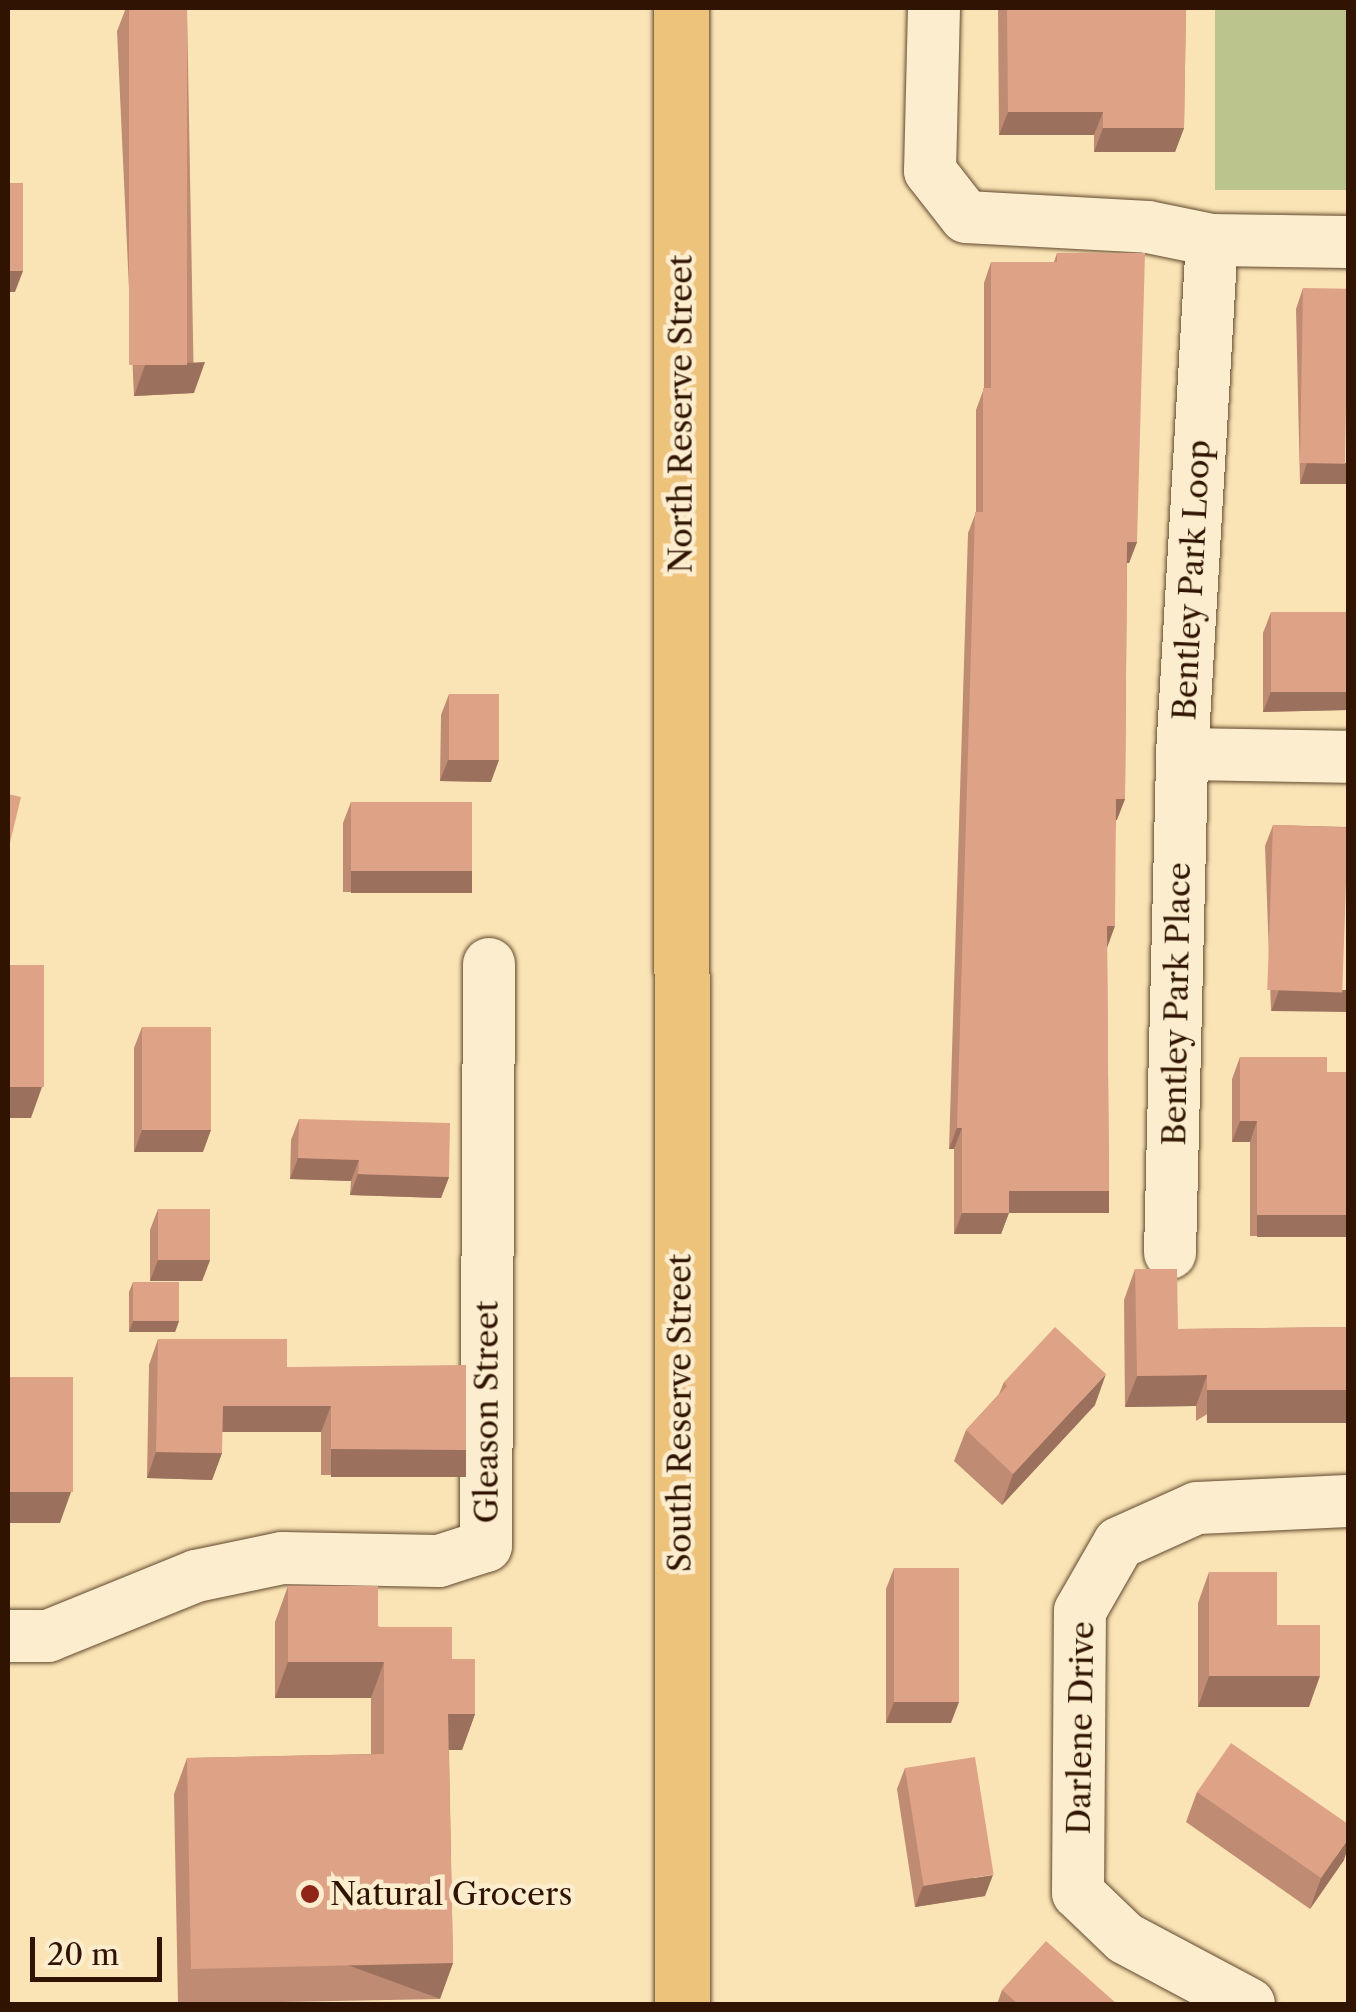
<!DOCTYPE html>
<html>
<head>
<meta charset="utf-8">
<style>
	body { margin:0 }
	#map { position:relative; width:1356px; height:2012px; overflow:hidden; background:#fae4b5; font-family:"Libre Caslon Text",serif }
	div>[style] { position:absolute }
	.green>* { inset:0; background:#bcc48e; transform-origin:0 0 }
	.roads { filter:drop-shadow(0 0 2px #62482e) drop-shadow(0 0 2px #62482e) }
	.minor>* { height:52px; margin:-26px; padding:0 26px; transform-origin:26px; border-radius:26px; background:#fcedcf }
	.highway>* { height:55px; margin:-27.5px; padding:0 27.5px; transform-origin:27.5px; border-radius:27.5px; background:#edc27a }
	.wall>* { inset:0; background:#bf8b73 }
	.shaded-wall>* { inset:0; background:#9b715e; transform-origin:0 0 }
	.building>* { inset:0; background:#dea286; transform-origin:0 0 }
	.dots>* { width:28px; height:28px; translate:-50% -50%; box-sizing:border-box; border:5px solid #fcedcf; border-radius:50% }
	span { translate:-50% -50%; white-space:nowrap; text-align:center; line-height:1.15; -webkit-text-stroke:9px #fcedcf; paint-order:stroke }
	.street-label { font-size:32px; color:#301401 }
	.poi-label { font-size:32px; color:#301401 }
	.left { translate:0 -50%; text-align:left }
	.frame { position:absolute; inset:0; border:10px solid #301401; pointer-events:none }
	.scale { position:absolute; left:30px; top:1937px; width:132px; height:45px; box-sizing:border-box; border:5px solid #301401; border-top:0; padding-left:12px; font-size:30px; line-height:35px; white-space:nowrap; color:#301401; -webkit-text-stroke:8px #fcedcf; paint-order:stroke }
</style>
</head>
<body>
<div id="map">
	<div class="green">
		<i style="left:1215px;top:8px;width:133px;height:182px"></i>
	</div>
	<div class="roads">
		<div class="minor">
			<i style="left:934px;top:8px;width:163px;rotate:91.4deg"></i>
			<i style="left:930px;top:171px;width:58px;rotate:52deg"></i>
			<i style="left:966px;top:217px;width:182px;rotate:3.1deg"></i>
			<i style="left:1148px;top:227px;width:65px;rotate:11.5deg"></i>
			<i style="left:1212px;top:240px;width:136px;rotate:0.8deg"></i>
			<i style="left:1182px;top:754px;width:166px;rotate:1deg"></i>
			<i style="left:1170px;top:1253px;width:499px;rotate:-88.6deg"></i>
			<i style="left:1182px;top:754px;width:515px;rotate:-86.66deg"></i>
			<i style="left:8px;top:1636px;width:40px"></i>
			<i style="left:48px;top:1636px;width:160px;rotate:-22.1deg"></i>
			<i style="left:196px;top:1576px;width:88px;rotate:-11.8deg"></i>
			<i style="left:282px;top:1558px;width:157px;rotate:1.1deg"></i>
			<i style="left:439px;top:1561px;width:49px;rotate:-17.7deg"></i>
			<i style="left:486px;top:1546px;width:582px;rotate:-89.7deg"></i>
			<i style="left:1249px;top:2004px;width:140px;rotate:-152deg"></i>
			<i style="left:1125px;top:1938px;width:65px;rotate:-136.2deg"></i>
			<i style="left:1078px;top:1893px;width:282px;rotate:-89.6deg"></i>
			<i style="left:1080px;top:1611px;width:78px;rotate:-60.2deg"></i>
			<i style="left:1119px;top:1543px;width:85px;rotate:-24.2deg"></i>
			<i style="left:1197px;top:1508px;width:151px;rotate:-2.7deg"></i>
		</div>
		<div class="highway">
			<i style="left:681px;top:8px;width:1996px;rotate:89.97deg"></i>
		</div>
	</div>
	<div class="wall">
		<i style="clip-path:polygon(126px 8px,187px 8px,194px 393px,134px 396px,117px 31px)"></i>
		<i style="clip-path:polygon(998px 8px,1186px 8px,1184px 128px,1175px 152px,1094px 152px,1094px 135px,999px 135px)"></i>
		<i style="clip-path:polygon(1057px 253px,1137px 542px,1129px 563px,1127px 563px,1125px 799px,1116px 820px,1107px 948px,1109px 1191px,1102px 1212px,1009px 1212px,1001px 1234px,954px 1234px,954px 1149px,949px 1149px,968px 533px,976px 512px,976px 410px,984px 388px,984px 283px,991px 262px,1054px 262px)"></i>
		<i style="clip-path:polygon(1303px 288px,1348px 484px,1300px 484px,1296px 309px)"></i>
		<i style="clip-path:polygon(1271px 612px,1348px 612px,1348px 710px,1263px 712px,1263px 633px)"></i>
		<i style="clip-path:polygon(449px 694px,491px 782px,440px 781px,441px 715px)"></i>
		<i style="clip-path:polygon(351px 802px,465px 892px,343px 892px,343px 823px)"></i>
		<i style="clip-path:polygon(1273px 825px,1348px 827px,1271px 1011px,1265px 846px)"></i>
		<i style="clip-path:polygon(142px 1027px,203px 1152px,134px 1152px,134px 1048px)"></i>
		<i style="clip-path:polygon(1240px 1057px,1327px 1072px,1348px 1236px,1250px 1236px,1250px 1142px,1232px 1142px,1232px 1079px)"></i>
		<i style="clip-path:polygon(299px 1119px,449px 1177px,441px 1198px,350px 1195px,351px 1181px,290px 1179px,291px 1140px)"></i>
		<i style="clip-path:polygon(158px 1209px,210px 1260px,202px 1281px,150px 1281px,150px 1230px)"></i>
		<i style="clip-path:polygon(1135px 1269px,1178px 1329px,1348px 1327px,1196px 1421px,1196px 1406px,1125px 1407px,1124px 1300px)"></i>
		<i style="clip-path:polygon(133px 1282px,179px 1321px,175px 1332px,129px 1332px,129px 1292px)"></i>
		<i style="clip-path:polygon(158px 1339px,287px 1367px,466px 1450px,456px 1476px,321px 1475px,321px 1432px,222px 1432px,222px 1453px,212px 1480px,147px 1478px,149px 1365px)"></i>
		<i style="clip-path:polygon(1004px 1382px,1095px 1405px,1002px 1505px,954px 1461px,966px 1430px,999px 1394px)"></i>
		<i style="clip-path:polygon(894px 1568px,951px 1723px,886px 1723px,886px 1589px)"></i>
		<i style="clip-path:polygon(1209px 1572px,1277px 1625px,1309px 1707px,1198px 1707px,1198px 1603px)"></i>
		<i style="clip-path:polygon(288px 1586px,452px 1659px,475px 1714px,462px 1750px,449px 1750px,453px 1963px,440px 1999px,178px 2004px,174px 1794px,187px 1758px,371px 1754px,371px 1698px,275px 1698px,275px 1622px)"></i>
		<i style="clip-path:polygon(905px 1768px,985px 1896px,915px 1907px,897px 1789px)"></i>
		<i style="clip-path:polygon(1197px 1792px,1344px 1860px,1310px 1909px,1186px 1822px)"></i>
		<i style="clip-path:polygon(1002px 1990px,1117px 2004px,997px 2004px)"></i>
	</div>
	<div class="shaded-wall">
		<i style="clip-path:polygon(1008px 112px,1103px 112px,1094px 135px,999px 135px)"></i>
		<i style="clip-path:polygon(1103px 128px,1184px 128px,1175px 152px,1094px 152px)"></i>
		<i style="clip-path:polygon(8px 271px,23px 271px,15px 292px,8px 292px)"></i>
		<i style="clip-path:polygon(205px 362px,194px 393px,134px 396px,145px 365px)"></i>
		<i style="clip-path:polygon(1307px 463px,1348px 463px,1348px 484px,1300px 484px)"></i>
		<i style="clip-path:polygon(1127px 542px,1137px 542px,1129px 563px,1120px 563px)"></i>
		<i style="clip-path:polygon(1348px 689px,1348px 710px,1263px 712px,1271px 692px)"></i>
		<i style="clip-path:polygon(448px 760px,499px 760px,491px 782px,440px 781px)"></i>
		<i style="clip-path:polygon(1116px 799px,1125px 799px,1117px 820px,1109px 820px)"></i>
		<i style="left:351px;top:871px;width:121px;height:22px"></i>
		<i style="clip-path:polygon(1107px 926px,1115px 926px,1107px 948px)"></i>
		<i style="clip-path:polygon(1279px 990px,1348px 990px,1348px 1012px,1271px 1011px)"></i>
		<i style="clip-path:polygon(8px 1087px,42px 1087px,31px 1118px,8px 1118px)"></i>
		<i style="clip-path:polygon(1240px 1121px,1257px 1121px,1250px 1142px,1232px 1142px)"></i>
		<i style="clip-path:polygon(957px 1128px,962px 1128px,954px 1149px,949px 1149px)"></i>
		<i style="clip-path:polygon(142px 1130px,211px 1130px,203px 1152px,134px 1152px)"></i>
		<i style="clip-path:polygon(298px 1158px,359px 1160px,351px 1181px,290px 1179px)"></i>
		<i style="clip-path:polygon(358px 1174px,449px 1177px,441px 1198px,350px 1195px)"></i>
		<i style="left:1009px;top:1191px;width:100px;height:22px"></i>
		<i style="clip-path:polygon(962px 1213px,1009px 1213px,1001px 1234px,954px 1234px)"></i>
		<i style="left:1257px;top:1215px;width:91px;height:22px"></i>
		<i style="clip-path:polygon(158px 1260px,210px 1260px,202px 1281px,150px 1281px)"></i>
		<i style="clip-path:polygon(133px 1321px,179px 1321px,175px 1332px,129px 1332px)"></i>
		<i style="clip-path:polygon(1106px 1374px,1095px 1405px,1002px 1505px,1013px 1474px)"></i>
		<i style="clip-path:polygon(1207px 1375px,1196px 1406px,1125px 1407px,1137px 1376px)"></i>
		<i style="left:1207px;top:1390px;width:141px;height:33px"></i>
		<i style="clip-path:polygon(223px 1406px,331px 1406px,321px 1432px,213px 1432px)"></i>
		<i style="left:331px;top:1449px;width:135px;height:28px"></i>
		<i style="clip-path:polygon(156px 1452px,222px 1453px,212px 1480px,147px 1478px)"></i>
		<i style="clip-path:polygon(8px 1492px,71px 1492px,60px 1523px,8px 1523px)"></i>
		<i style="clip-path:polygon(288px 1662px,384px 1662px,371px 1698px,275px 1698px)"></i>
		<i style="clip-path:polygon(1209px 1676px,1320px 1676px,1309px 1707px,1198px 1707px)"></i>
		<i style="clip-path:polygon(894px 1702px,959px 1702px,951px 1723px,886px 1723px)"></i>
		<i style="clip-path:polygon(448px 1714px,475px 1714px,462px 1750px,435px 1750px)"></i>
		<i style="clip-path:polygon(1348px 1839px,1348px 1848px,1344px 1860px,1310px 1909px,1321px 1878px)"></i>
		<i style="clip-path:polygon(993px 1875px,985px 1896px,915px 1907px,923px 1886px)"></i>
		<i style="left:453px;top:1963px;width:38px;height:262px;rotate:110deg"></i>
	</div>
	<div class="building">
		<i style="left:129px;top:8px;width:58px;height:357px"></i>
		<i style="clip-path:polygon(1007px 8px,1186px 8px,1184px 128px,1103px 128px,1103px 112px,1008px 112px)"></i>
		<i style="left:8px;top:183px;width:15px;height:88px"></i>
		<i style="clip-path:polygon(1057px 253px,1145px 253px,1137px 542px,1127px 542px,1125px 799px,1116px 799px,1115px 926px,1107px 926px,1109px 1191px,1009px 1191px,1009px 1213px,962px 1213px,962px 1128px,957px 1128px,975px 512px,983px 512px,983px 388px,991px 388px,991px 262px,1057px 262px)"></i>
		<i style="left:1303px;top:288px;width:45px;height:175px;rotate:1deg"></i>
		<i style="left:1271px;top:612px;width:77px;height:80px"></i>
		<i style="left:449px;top:694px;width:50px;height:66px"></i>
		<i style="clip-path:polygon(8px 794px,21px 797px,8px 851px)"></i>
		<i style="left:351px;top:802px;width:121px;height:69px"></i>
		<i style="left:1273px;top:825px;width:75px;height:165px;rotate:2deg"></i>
		<i style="left:8px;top:965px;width:36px;height:122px"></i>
		<i style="left:142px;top:1027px;width:69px;height:103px"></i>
		<i style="clip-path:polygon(1240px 1057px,1327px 1057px,1327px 1072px,1348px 1072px,1348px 1215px,1257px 1215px,1257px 1121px,1240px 1121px)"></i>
		<i style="clip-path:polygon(299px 1119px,450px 1123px,449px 1177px,358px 1174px,359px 1160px,298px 1158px)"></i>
		<i style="left:158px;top:1209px;width:52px;height:51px"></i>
		<i style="clip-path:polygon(1135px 1269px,1177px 1269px,1178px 1329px,1348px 1327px,1348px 1390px,1207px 1390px,1207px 1375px,1137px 1376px)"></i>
		<i style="left:133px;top:1282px;width:46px;height:39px"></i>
		<i style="clip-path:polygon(1055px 1327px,1106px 1374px,1013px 1474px,966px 1430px,1007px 1386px,1004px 1382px)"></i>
		<i style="clip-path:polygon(158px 1339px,287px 1339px,287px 1367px,466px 1365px,466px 1450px,331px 1449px,331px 1406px,223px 1406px,222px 1453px,156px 1452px)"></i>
		<i style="left:8px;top:1377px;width:65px;height:115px"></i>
		<i style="left:894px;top:1568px;width:65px;height:134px"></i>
		<i style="clip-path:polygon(1209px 1572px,1277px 1572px,1277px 1625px,1320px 1625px,1320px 1676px,1209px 1676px)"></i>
		<i style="clip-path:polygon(288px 1586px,378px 1586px,378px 1627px,452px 1627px,452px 1659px,475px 1659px,475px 1714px,448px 1714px,453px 1963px,191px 1969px,187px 1758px,384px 1754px,384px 1662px,288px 1662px)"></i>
		<i style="clip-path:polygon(1231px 1743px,1348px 1824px,1348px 1839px,1321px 1878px,1197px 1792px)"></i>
		<i style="left:975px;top:1757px;width:119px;height:71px;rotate:81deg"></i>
		<i style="clip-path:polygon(1046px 1941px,1117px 2004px,1018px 2004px,1002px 1990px)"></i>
	</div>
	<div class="dots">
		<i style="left:310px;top:1894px;background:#8f2418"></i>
	</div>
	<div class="street-label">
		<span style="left:681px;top:414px;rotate:-90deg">North Reserve Street</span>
		<span style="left:1192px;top:580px;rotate:-87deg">Bentley Park Loop</span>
		<span style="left:1177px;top:1004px;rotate:-89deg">Bentley Park Place</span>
		<span style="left:487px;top:1412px;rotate:-90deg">Gleason Street</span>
		<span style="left:680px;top:1413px;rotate:-90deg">South Reserve Street</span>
		<span style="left:1081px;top:1728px;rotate:-89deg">Darlene Drive</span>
	</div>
	<div class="poi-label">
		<span class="left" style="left:330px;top:1894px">Natural Grocers</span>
	</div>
	<div class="frame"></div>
	<div class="scale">20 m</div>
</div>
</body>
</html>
